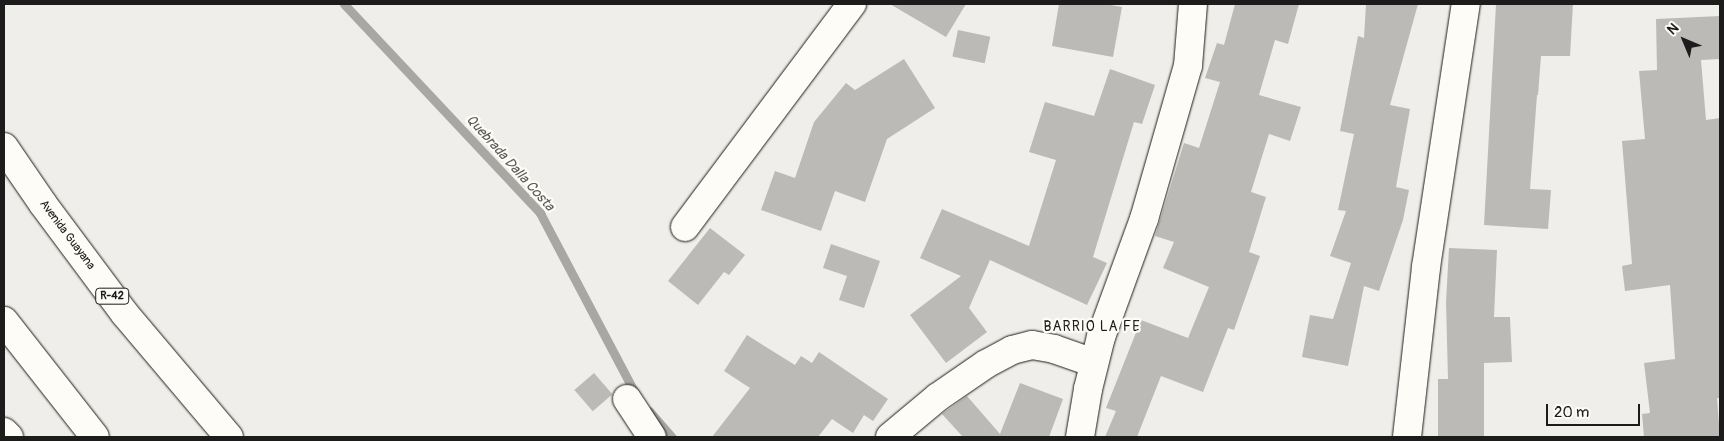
<!DOCTYPE html>
<html>
<head>
<meta charset="utf-8">
<style>
	body { margin:0 }
	#map { position:relative; width:1724px; height:441px; overflow:hidden; background:#f0eeea; font-family:Pangolin,sans-serif }
	div>[style] { position:absolute }
	.stream>* { height:9px; margin:-4.5px; padding:0 4.5px; transform-origin:4.5px; border-radius:4.5px; background:#a8a7a3 }
	.building>* { inset:0; background:#bbbab6; transform-origin:0 0 }
	.roads { filter:drop-shadow(0 0 1px #1c1c1c) drop-shadow(0 0 1px #1c1c1c) }
	.minor>* { height:28px; margin:-14px; padding:0 14px; transform-origin:14px; border-radius:14px; background:#fdfcf7 }
	.major>* { height:28px; margin:-14px; padding:0 14px; transform-origin:14px; border-radius:14px; background:#fdfcf7 }
	span { translate:-50% -50%; white-space:nowrap; text-align:center; line-height:1.15; -webkit-text-stroke:4.5px #fdfcf7; paint-order:stroke }
	.shield-label span { padding:1px 4px; background:#fdfcf7; border:1px solid; border-radius:4px; -webkit-text-stroke-width:0 }
	.shield-label { font-size:11px; color:#1c1c1c; font-weight:700 }
	.street-label { font-size:12px; color:#1c1c1c }
	.water-label { font-size:14px; color:#5b5b59; font-style:italic }
	.neighbourhood-label { font-size:14px; color:#1c1c1c; letter-spacing:1px }
	.frame { position:absolute; inset:0; border:5px solid #1c1c1c; pointer-events:none }
	.north { position:absolute; left:1659px; top:15px; width:50px; height:50px; -webkit-text-stroke:4px #fdfcf7; paint-order:stroke; rotate:315deg; font-size:14px; font-weight:700; line-height:20px; text-align:center; color:#1c1c1c }
	.north::after { content:''; display:block; margin:auto; width:18px; height:22px; background:#1c1c1c; clip-path:polygon(50% 0,100% 100%,50% 72%,0 100%) }
	.scale { position:absolute; left:1546px; top:404px; width:94px; height:22px; box-sizing:border-box; border:2px solid #1c1c1c; border-top:0; padding-left:6px; font-size:15px; line-height:18px; white-space:nowrap; color:#1c1c1c; -webkit-text-stroke:4px #fdfcf7; paint-order:stroke }
</style>
</head>
<body>
<div id="map">
	<div class="stream">
		<i style="left:344px;top:4px;width:287px;rotate:46.8deg"></i>
		<i style="left:540px;top:213px;width:208px;rotate:62.2deg"></i>
		<i style="left:649px;top:411px;width:35px;rotate:49deg"></i>
	</div>
	<div class="building">
		<i style="clip-path:polygon(890px 4px,966px 4px,946px 37px)"></i>
		<i style="clip-path:polygon(1059px 4px,1105px 4px,1122px 7px,1113px 57px,1052px 46px)"></i>
		<i style="clip-path:polygon(1235px 4px,1299px 4px,1288px 44px,1275px 40px,1259px 95px,1301px 107px,1290px 141px,1269px 134px,1251px 192px,1266px 197px,1249px 252px,1260px 256px,1234px 330px,1228px 328px,1203px 392px,1161px 376px,1137px 437px,1105px 437px,1116px 411px,1106px 408px,1141px 320px,1188px 338px,1209px 287px,1163px 268px,1174px 242px,1155px 236px,1184px 143px,1199px 148px,1220px 82px,1205px 78px,1217px 43px,1224px 45px)"></i>
		<i style="clip-path:polygon(1366px 4px,1418px 4px,1390px 105px,1410px 109px,1396px 187px,1409px 190px,1403px 220px,1379px 291px,1364px 286px,1348px 366px,1302px 357px,1310px 315px,1333px 319px,1351px 263px,1330px 256px,1346px 211px,1338px 210px,1354px 134px,1340px 131px,1358px 36px,1364px 38px)"></i>
		<i style="clip-path:polygon(1496px 4px,1573px 4px,1570px 56px,1541px 56px,1538px 95px,1537px 95px,1530px 189px,1551px 190px,1548px 229px,1484px 225px)"></i>
		<i style="clip-path:polygon(1720px 16px,1720px 59px,1701px 60px,1706px 120px,1720px 118px,1720px 398px,1717px 398px,1720px 437px,1644px 437px,1642px 414px,1650px 413px,1644px 363px,1675px 359px,1670px 285px,1625px 291px,1622px 266px,1632px 264px,1622px 141px,1645px 139px,1639px 71px,1657px 70px,1656px 19px)"></i>
		<i style="left:958px;top:30px;width:33px;height:27px;rotate:12deg"></i>
		<i style="clip-path:polygon(904px 59px,935px 108px,887px 139px,865px 202px,835px 191px,821px 231px,761px 210px,775px 171px,795px 178px,814px 122px,846px 83px,855px 90px)"></i>
		<i style="clip-path:polygon(1110px 69px,1155px 85px,1142px 124px,1134px 122px,1093px 257px,1107px 263px,1087px 305px,990px 260px,969px 308px,987px 332px,946px 363px,910px 315px,961px 276px,920px 258px,942px 209px,1029px 246px,1056px 160px,1029px 152px,1045px 102px,1094px 116px)"></i>
		<i style="clip-path:polygon(710px 228px,745px 255px,729px 275px,724px 272px,698px 305px,668px 281px)"></i>
		<i style="clip-path:polygon(831px 244px,880px 261px,864px 308px,839px 300px,847px 276px,823px 268px)"></i>
		<i style="clip-path:polygon(1449px 248px,1497px 250px,1494px 317px,1510px 317px,1512px 362px,1484px 363px,1484px 437px,1438px 437px,1438px 379px,1448px 379px,1446px 302px)"></i>
		<i style="clip-path:polygon(747px 335px,795px 365px,801px 356px,812px 363px,819px 352px,888px 399px,873px 421px,864px 415px,853px 433px,832px 419px,818px 437px,712px 437px,750px 388px,724px 371px)"></i>
		<i style="left:594px;top:373px;width:28px;height:26px;rotate:49deg"></i>
		<i style="clip-path:polygon(1020px 383px,1063px 399px,1049px 437px,963px 437px,942px 414px,967px 396px,1000px 434px)"></i>
	</div>
	<div class="roads">
		<div class="minor">
			<i style="left:685px;top:227px;width:279px;rotate:-53.2deg"></i>
			<i style="left:627px;top:399px;width:45px;rotate:56.7deg"></i>
			<i style="left:4px;top:432px;width:7px;rotate:45deg"></i>
			<i style="left:890px;top:437px;width:62px;rotate:-39.8deg"></i>
			<i style="left:938px;top:397px;width:58px;rotate:-34.5deg"></i>
			<i style="left:986px;top:364px;width:30px;rotate:-28deg"></i>
			<i style="left:1012px;top:350px;width:21px;rotate:-14deg"></i>
			<i style="left:1032px;top:345px;width:22px;rotate:10deg"></i>
			<i style="left:1054px;top:349px;width:42px;rotate:19.3deg"></i>
			<i style="left:1080px;top:437px;width:49px;rotate:-80.5deg"></i>
			<i style="left:1088px;top:389px;width:54px;rotate:-76deg"></i>
			<i style="left:1101px;top:337px;width:126px;rotate:-70deg"></i>
			<i style="left:1144px;top:219px;width:159px;rotate:-74deg"></i>
			<i style="left:1188px;top:66px;width:62px;rotate:-85.4deg"></i>
			<i style="left:1407px;top:437px;width:171px;rotate:-83.6deg"></i>
			<i style="left:1426px;top:267px;width:266px;rotate:-81.4deg"></i>
		</div>
		<div class="major">
			<i style="left:4px;top:147px;width:69px;rotate:55.6deg"></i>
			<i style="left:43px;top:204px;width:137px;rotate:53.3deg"></i>
			<i style="left:125px;top:314px;width:161px;rotate:49.8deg"></i>
			<i style="left:4px;top:321px;width:147px;rotate:51.9deg"></i>
		</div>
	</div>
	<div class="shield-label">
		<span style="left:112px;top:296px">R-42</span>
	</div>
	<div class="street-label">
		<span style="left:67px;top:235px;rotate:53deg">Avenida Guayana</span>
	</div>
	<div class="water-label">
		<span style="left:510px;top:163px;rotate:48deg">Quebrada Dalla Costa</span>
	</div>
	<div class="neighbourhood-label">
		<span style="left:1092px;top:327px">BARRIO LA FE</span>
	</div>
	<div class="frame"></div>
	<div class="north">N</div>
	<div class="scale">20 m</div>
</div>
</body>
</html>
